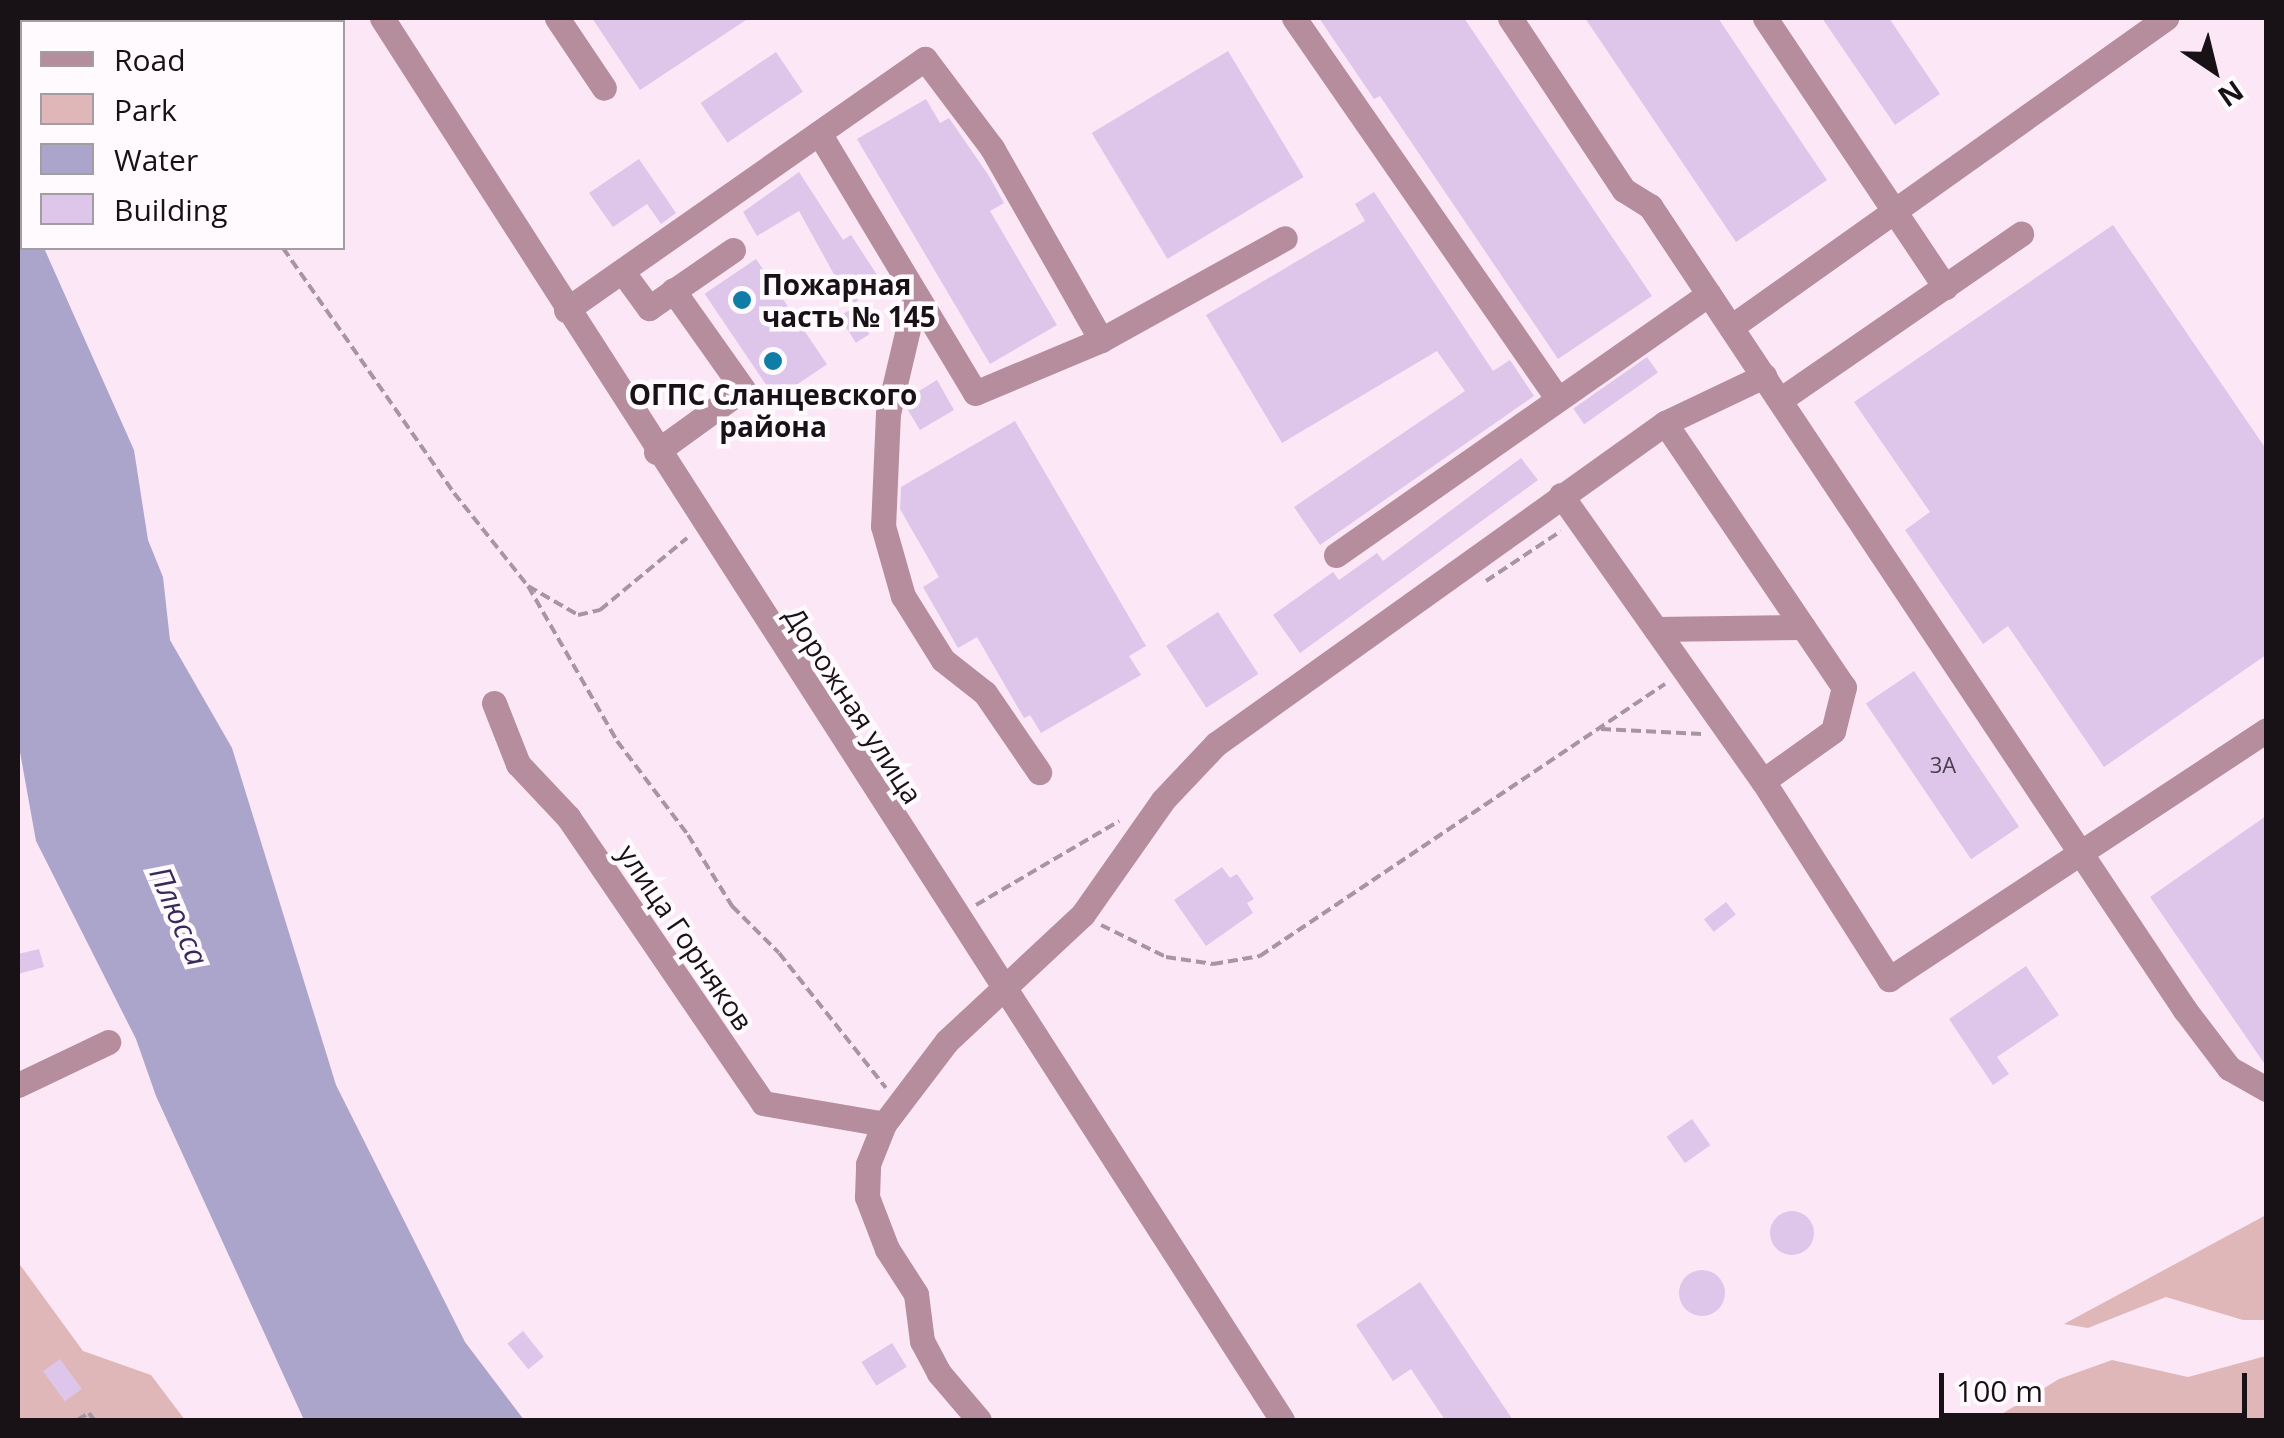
<!DOCTYPE html>
<html>
<head>
<meta charset="utf-8">
<style>
	body { margin:0 }
	#map { position:relative; width:2284px; height:1438px; overflow:hidden; background:#fce7f7; font-family:"Open Sans",sans-serif }
	div>[style] { position:absolute }
	.green>* { inset:0; background:#e0b7b9 }
	.water>* { inset:0; background:#aba5cb }
	.building>* { inset:0; background:#ddc6ea; transform-origin:0 0 }
	.round { border-radius:50% }
	.path>* { height:4px; margin-top:-2px; transform-origin:0; background:repeating-linear-gradient(90deg,#a696a2 0 10px,transparent 0 15px) }
	.minor>* { height:25px; margin:-12.5px; padding:0 12.5px; transform-origin:12.5px; border-radius:12.5px; background:#b58d9c }
	.dots>* { width:28px; height:28px; translate:-50% -50%; box-sizing:border-box; border:5px solid #fefafd; border-radius:50% }
	span { translate:-50% -50%; white-space:nowrap; text-align:center; line-height:1.15; -webkit-text-stroke:9px #fefafd; paint-order:stroke }
	.number-label { font-size:22px; color:#493e4b }
	.number-label span { -webkit-text-stroke-width:0 }
	.poi-label { font-size:28px; color:#181116; font-weight:700 }
	.left { translate:0 -50%; text-align:left }
	.street-label { font-size:28px; color:#181116 }
	.water-label { font-size:30px; color:#362a5b; font-style:italic }
	.frame { position:absolute; inset:0; border:20px solid #181116; pointer-events:none }
	.legend { position:absolute; left:20px; top:20px; width:325px; height:230px; box-sizing:border-box; background:#fefafd; border:2px solid #a29da1; margin:0; padding:12px 18px; list-style:none; font-size:30px; color:#181116 }
	.legend li { display:flex; align-items:center; gap:20px; height:50px }
	.legend b { width:50px; border:2px solid #a29da1 }
	.north { position:absolute; left:2164px; top:20px; width:100px; height:100px; -webkit-text-stroke:8px #fefafd; paint-order:stroke; rotate:145deg; font-size:28px; font-weight:700; line-height:40px; text-align:center; color:#181116 }
	.north::after { content:''; display:block; margin:auto; width:35px; height:45px; background:#181116; clip-path:polygon(50% 0,100% 100%,50% 72%,0 100%) }
	.scale { position:absolute; left:1939px; top:1373px; width:308px; height:45px; box-sizing:border-box; border:5px solid #181116; border-top:0; padding-left:12px; font-size:30px; line-height:35px; white-space:nowrap; color:#181116; -webkit-text-stroke:8px #fefafd; paint-order:stroke }
</style>
</head>
<body>
<div id="map">
	<div class="green">
		<i style="clip-path:polygon(2266px 1215px,2266px 1320px,2243px 1320px,2166px 1297px,2088px 1328px,2064px 1324px)"></i>
		<i style="clip-path:polygon(18px 1262px,83px 1351px,151px 1375px,185px 1420px,18px 1420px)"></i>
		<i style="clip-path:polygon(2266px 1356px,2266px 1420px,1992px 1420px,2059px 1379px,2112px 1360px,2188px 1377px)"></i>
	</div>
	<div class="water">
		<i style="clip-path:polygon(18px 196px,22px 248px,44px 248px,134px 450px,148px 540px,163px 577px,170px 640px,232px 748px,336px 1085px,465px 1342px,524px 1420px,304px 1420px,156px 1096px,136px 1039px,36px 841px,18px 741px)"></i>
	</div>
	<div class="building">
		<i style="clip-path:polygon(592px 18px,749px 18px,640px 90px)"></i>
		<i style="clip-path:polygon(1319px 18px,1464px 18px,1652px 296px,1558px 359px,1380px 96px,1374px 99px)"></i>
		<i style="clip-path:polygon(1585px 18px,1718px 18px,1827px 180px,1736px 242px)"></i>
		<i style="clip-path:polygon(1822px 18px,1889px 18px,1940px 94px,1895px 125px)"></i>
		<i style="left:1228px;top:51px;width:147px;height:159px;rotate:59deg"></i>
		<i style="left:776px;top:52px;width:48px;height:91px;rotate:56deg"></i>
		<i style="clip-path:polygon(926px 99px,940px 123px,949px 118px,989px 176px,1004px 203px,990px 211px,1057px 325px,990px 364px,857px 139px)"></i>
		<i style="clip-path:polygon(639px 159px,676px 213px,661px 224px,647px 204px,613px 227px,589px 193px)"></i>
		<i style="clip-path:polygon(799px 172px,843px 240px,851px 235px,883px 284px,851px 305px,799px 211px,757px 236px,743px 212px)"></i>
		<i style="clip-path:polygon(1374px 192px,1493px 371px,1510px 360px,1534px 396px,1320px 545px,1294px 507px,1465px 391px,1437px 351px,1282px 443px,1206px 315px,1365px 221px,1355px 204px)"></i>
		<i style="clip-path:polygon(2113px 225px,2266px 449px,2266px 655px,2104px 767px,2008px 626px,1983px 644px,1905px 530px,1930px 512px,1854px 402px)"></i>
		<i style="left:756px;top:259px;width:127px;height:62px;rotate:56deg"></i>
		<i style="left:853px;top:308px;width:31px;height:16px;rotate:58deg"></i>
		<i style="left:1647px;top:357px;width:19px;height:90px;rotate:55deg"></i>
		<i style="clip-path:polygon(937px 380px,954px 410px,920px 430px,906px 407px,909px 397px)"></i>
		<i style="clip-path:polygon(1015px 421px,1146px 646px,1129px 656px,1141px 675px,1041px 733px,1030px 715px,1024px 718px,977px 637px,958px 648px,923px 587px,939px 577px,900px 509px,901px 487px)"></i>
		<i style="clip-path:polygon(1521px 458px,1538px 480px,1300px 653px,1273px 615px,1333px 572px,1339px 580px,1377px 553px,1383px 561px)"></i>
		<i style="left:1218px;top:612px;width:74px;height:62px;rotate:57deg"></i>
		<i style="left:1914px;top:671px;width:188px;height:58px;rotate:56deg"></i>
		<i style="clip-path:polygon(2266px 816px,2266px 1066px,2150px 897px)"></i>
		<i style="clip-path:polygon(1222px 867px,1230px 878px,1237px 874px,1254px 899px,1247px 903px,1253px 913px,1206px 946px,1174px 900px)"></i>
		<i style="left:1726px;top:902px;width:16px;height:28px;rotate:52deg"></i>
		<i style="clip-path:polygon(39px 949px,44px 967px,18px 974px,18px 954px)"></i>
		<i style="clip-path:polygon(2026px 966px,2059px 1015px,1997px 1057px,2009px 1074px,1993px 1085px,1949px 1019px)"></i>
		<i style="left:1692px;top:1119px;width:32px;height:31px;rotate:55deg"></i>
		<i class="round" style="left:1770px;top:1211px;width:44px;height:44px"></i>
		<i class="round" style="left:1679px;top:1270px;width:46px;height:46px"></i>
		<i style="clip-path:polygon(1420px 1282px,1513px 1420px,1445px 1420px,1411px 1369px,1393px 1381px,1356px 1325px)"></i>
		<i style="left:523px;top:1331px;width:33px;height:20px;rotate:51deg"></i>
		<i style="left:892px;top:1343px;width:28px;height:36px;rotate:58deg"></i>
		<i style="left:60px;top:1359px;width:37px;height:21px;rotate:54deg"></i>
	</div>
	<div class="path">
		<i style="left:103px;top:18px;width:5px;rotate:53deg"></i>
		<i style="left:283px;top:248px;width:299px;rotate:55.1deg"></i>
		<i style="left:454px;top:493px;width:119px;rotate:51.5deg"></i>
		<i style="left:528px;top:586px;width:58px;rotate:30.1deg"></i>
		<i style="left:578px;top:615px;width:23px;rotate:-13deg"></i>
		<i style="left:600px;top:610px;width:113px;rotate:-39.6deg"></i>
		<i style="left:1486px;top:581px;width:90px;rotate:-33.7deg"></i>
		<i style="left:528px;top:586px;width:179px;rotate:60.1deg"></i>
		<i style="left:617px;top:741px;width:118px;rotate:52.9deg"></i>
		<i style="left:688px;top:835px;width:84px;rotate:58.2deg"></i>
		<i style="left:732px;top:906px;width:66px;rotate:45deg"></i>
		<i style="left:779px;top:953px;width:172px;rotate:51.6deg"></i>
		<i style="left:1601px;top:729px;width:101px;rotate:2.8deg"></i>
		<i style="left:976px;top:905px;width:166px;rotate:-30.4deg"></i>
		<i style="left:1101px;top:925px;width:72px;rotate:26.2deg"></i>
		<i style="left:1166px;top:957px;width:48px;rotate:8.5deg"></i>
		<i style="left:1213px;top:964px;width:48px;rotate:-9.7deg"></i>
		<i style="left:1260px;top:956px;width:488px;rotate:-33.9deg"></i>
		<i style="left:77px;top:1420px;width:14px;rotate:-30deg"></i>
		<i style="left:89px;top:1413px;width:9px;rotate:54deg"></i>
	</div>
	<div class="minor">
		<i style="left:382px;top:18px;width:1666px;rotate:57.3deg"></i>
		<i style="left:557px;top:18px;width:84px;rotate:56.1deg"></i>
		<i style="left:1294px;top:18px;width:461px;rotate:55.3deg"></i>
		<i style="left:1510px;top:18px;width:206px;rotate:56.5deg"></i>
		<i style="left:1624px;top:190px;width:31px;rotate:32deg"></i>
		<i style="left:1650px;top:206px;width:966px;rotate:56.36deg"></i>
		<i style="left:2185px;top:1010px;width:73px;rotate:52.8deg"></i>
		<i style="left:2229px;top:1068px;width:43px;rotate:29.6deg"></i>
		<i style="left:1765px;top:18px;width:324px;rotate:56.2deg"></i>
		<i style="left:819px;top:133px;width:303px;rotate:59deg"></i>
		<i style="left:975px;top:393px;width:137px;rotate:-22.8deg"></i>
		<i style="left:1101px;top:340px;width:210px;rotate:-29deg"></i>
		<i style="left:622px;top:271px;width:46px;rotate:53.9deg"></i>
		<i style="left:649px;top:308px;width:102px;rotate:-34.6deg"></i>
		<i style="left:916px;top:295px;width:121px;rotate:103.3deg"></i>
		<i style="left:888px;top:413px;width:113px;rotate:92.5deg"></i>
		<i style="left:883px;top:526px;width:73px;rotate:74.1deg"></i>
		<i style="left:903px;top:596px;width:75px;rotate:58deg"></i>
		<i style="left:943px;top:660px;width:53px;rotate:38.2deg"></i>
		<i style="left:985px;top:693px;width:96px;rotate:55.6deg"></i>
		<i style="left:566px;top:310px;width:438px;rotate:-35deg"></i>
		<i style="left:925px;top:59px;width:111px;rotate:53deg"></i>
		<i style="left:992px;top:148px;width:221px;rotate:60.4deg"></i>
		<i style="left:1731px;top:327px;width:534px;rotate:-35.39deg"></i>
		<i style="left:1780px;top:400px;width:293px;rotate:-34.6deg"></i>
		<i style="left:1665px;top:423px;width:319px;rotate:55.9deg"></i>
		<i style="left:1844px;top:687px;width:45px;rotate:104deg"></i>
		<i style="left:1833px;top:731px;width:86px;rotate:144.5deg"></i>
		<i style="left:656px;top:452px;width:107px;rotate:-35.9deg"></i>
		<i style="left:743px;top:389px;width:121px;rotate:-125.3deg"></i>
		<i style="left:1561px;top:495px;width:350px;rotate:54.8deg"></i>
		<i style="left:1763px;top:781px;width:235px;rotate:57.5deg"></i>
		<i style="left:1889px;top:979px;width:452px;rotate:-33.4deg"></i>
		<i style="left:1336px;top:555px;width:455px;rotate:-35deg"></i>
		<i style="left:1656px;top:629px;width:147px;rotate:-0.8deg"></i>
		<i style="left:494px;top:703px;width:66px;rotate:68.5deg"></i>
		<i style="left:518px;top:764px;width:73px;rotate:46.7deg"></i>
		<i style="left:568px;top:817px;width:346px;rotate:55.7deg"></i>
		<i style="left:763px;top:1103px;width:123px;rotate:9.8deg"></i>
		<i style="left:18px;top:1085px;width:100px;rotate:-25.5deg"></i>
		<i style="left:979px;top:1420px;width:62px;rotate:-130.4deg"></i>
		<i style="left:939px;top:1373px;width:36px;rotate:-118deg"></i>
		<i style="left:922px;top:1341px;width:47px;rotate:-97.3deg"></i>
		<i style="left:916px;top:1294px;width:54px;rotate:-122.8deg"></i>
		<i style="left:887px;top:1249px;width:56px;rotate:-111deg"></i>
		<i style="left:867px;top:1197px;width:33px;rotate:-88deg"></i>
		<i style="left:868px;top:1164px;width:43px;rotate:-68.2deg"></i>
		<i style="left:884px;top:1124px;width:104px;rotate:-52.8deg"></i>
		<i style="left:947px;top:1041px;width:186px;rotate:-43deg"></i>
		<i style="left:1083px;top:914px;width:139px;rotate:-54.9deg"></i>
		<i style="left:1163px;top:800px;width:77px;rotate:-46.6deg"></i>
		<i style="left:1216px;top:744px;width:552px;rotate:-35.56deg"></i>
		<i style="left:1665px;top:423px;width:110px;rotate:-25.4deg"></i>
	</div>
	<div class="dots">
		<i style="left:742px;top:300px;background:#107da6"></i>
		<i style="left:773px;top:361px;background:#107da6"></i>
	</div>
	<div class="number-label">
		<span style="left:1943px;top:765px">3А</span>
	</div>
	<div class="poi-label">
		<span class="left" style="left:762px;top:300px">Пожарная<br>часть № 145</span>
		<span style="left:773px;top:410px">ОГПС Сланцевского<br>района</span>
	</div>
	<div class="street-label">
		<span style="left:854px;top:705px;rotate:57deg">Дорожная улица</span>
		<span style="left:686px;top:937px;rotate:56deg">улица Горняков</span>
	</div>
	<div class="water-label">
		<span style="left:179px;top:916px;rotate:67deg">Плюсса</span>
	</div>
	<div class="frame"></div>
	<ul class="legend">
	<li><b style="height:12px;background:#b58d9c"></b>Road</li>
	<li><b style="height:28px;background:#e0b7b9"></b>Park</li>
	<li><b style="height:28px;background:#aba5cb"></b>Water</li>
	<li><b style="height:28px;background:#ddc6ea"></b>Building</li>
	</ul>
	<div class="north">N</div>
	<div class="scale">100 m</div>
</div>
</body>
</html>
